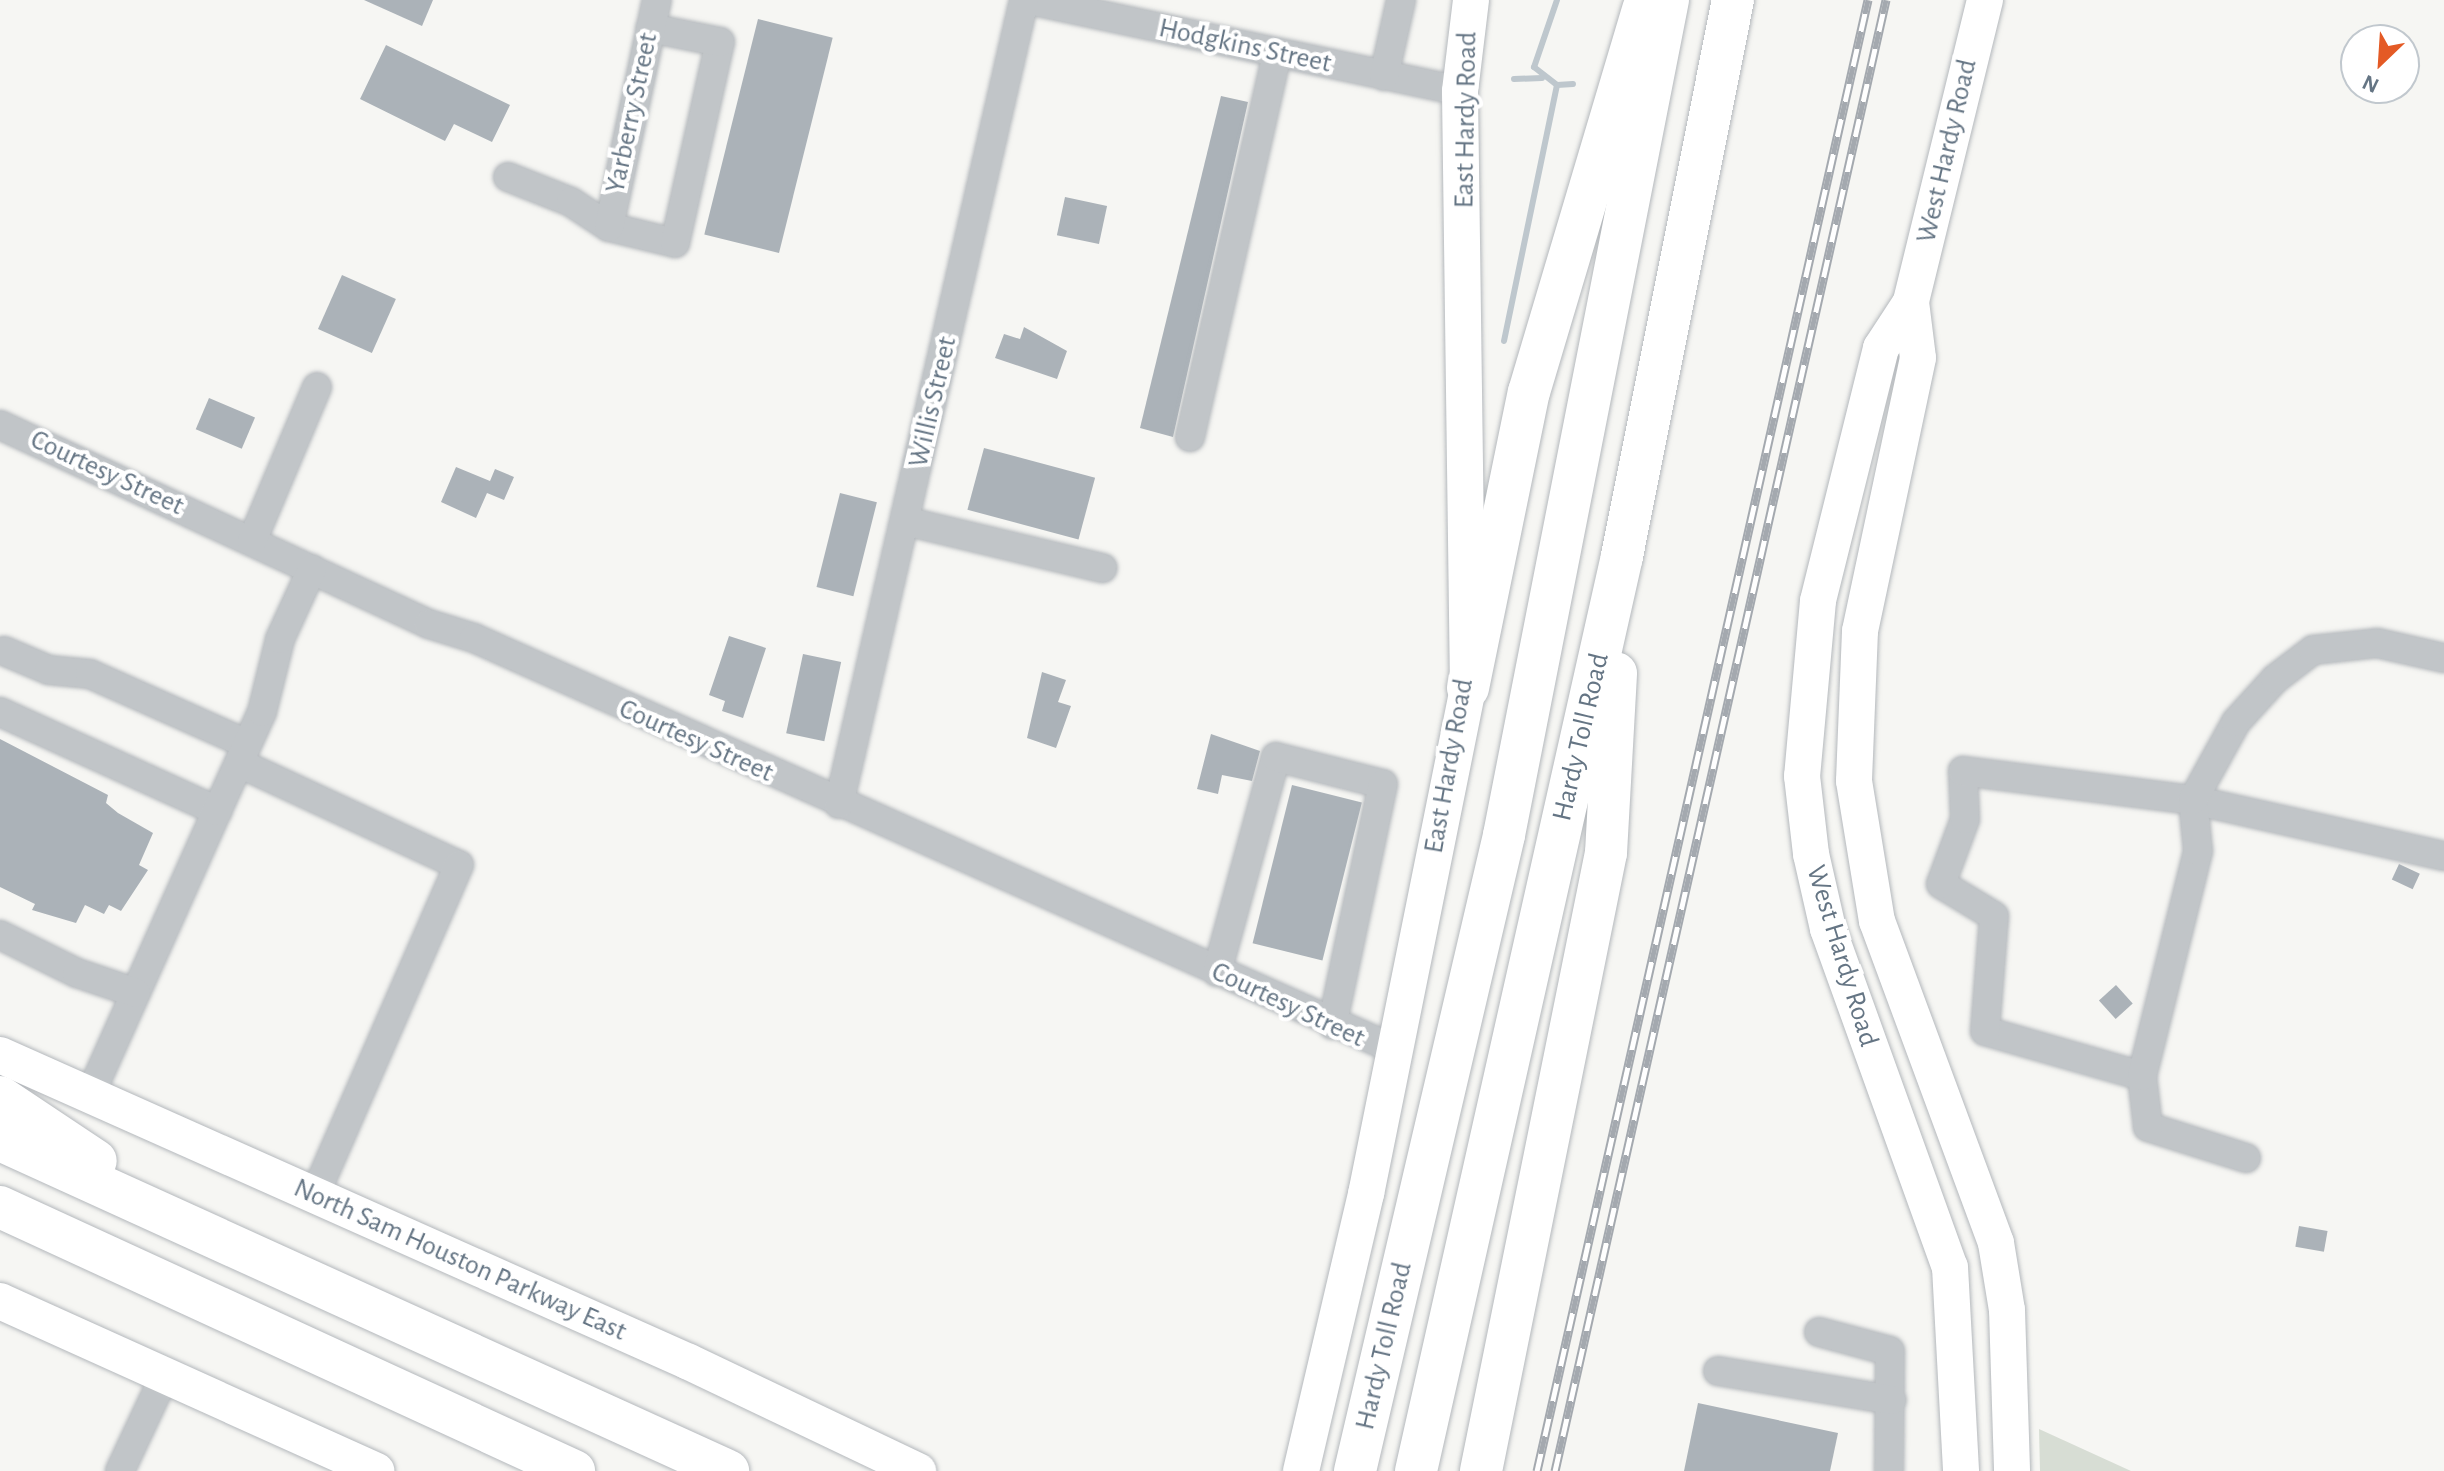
<!DOCTYPE html>
<html>
<head>
<meta charset="utf-8">
<style>
	body { margin:0 }
	#map { position:relative; width:2444px; height:1471px; overflow:hidden; background:#f6f6f3; font-family:"Alegreya Sans",sans-serif }
	div>[style] { position:absolute }
	.green>* { inset:0; background:#d7ddd4 }
	.stream>* { height:6px; margin:-3px; padding:0 3px; transform-origin:3px; border-radius:3px; background:#bec7cd }
	.building>* { inset:0; background:#abb2b8; transform-origin:0 0 }
	.roads { filter:drop-shadow(0 0 2px #b4b8bc) drop-shadow(0 0 2px #b4b8bc) }
	.minor>* { height:28px; margin:-14px; padding:0 14px; transform-origin:14px; border-radius:14px; background:#c1c5c8 }
	.major>* { height:36px; margin:-18px; padding:0 18px; transform-origin:18px; border-radius:18px; background:#fff }
	.highway>* { height:42px; margin:-21px; padding:0 21px; transform-origin:21px; border-radius:21px; background:#fff }
	.rail>* { height:9px; margin-top:-4.5px; transform-origin:0; background:repeating-linear-gradient(90deg,#fff 0 18px,#a4a9af 0 36px); box-sizing:border-box; border-block:2px solid #a4a9af }
	span { translate:-50% -50%; white-space:nowrap; text-align:center; line-height:1.15; -webkit-text-stroke:8px #fff; paint-order:stroke }
	.street-label { font-size:28px; color:#657584 }
	.north { position:absolute; left:2340px; top:24px; width:80px; height:80px; box-sizing:border-box; background:#fff; border:2px solid #c1c8ce; border-radius:50%; rotate:205deg; font-size:22px; font-weight:700; line-height:32px; text-align:center; color:#657584 }
	.north::after { content:''; display:block; margin:auto; width:28px; height:36px; background:#e45a25; clip-path:polygon(50% 0,100% 100%,50% 72%,0 100%) }
</style>
</head>
<body>
<div id="map">
	<div class="green">
		<i style="clip-path:polygon(2039px 1429px,2131px 1471px,2040px 1471px)"></i>
	</div>
	<div class="stream">
		<i style="left:1557px;top:0;width:71px;rotate:108.9deg"></i>
		<i style="left:1534px;top:67px;width:29px;rotate:38deg"></i>
		<i style="left:1557px;top:85px;width:16px;rotate:-4deg"></i>
		<i style="left:1514px;top:79px;width:28px;rotate:-2deg"></i>
		<i style="left:1504px;top:341px;width:261px;rotate:-78.3deg"></i>
	</div>
	<div class="building">
		<i style="clip-path:polygon(364px 0,433px 0,422px 26px)"></i>
		<i style="left:758px;top:19px;width:77px;height:222px;rotate:14deg"></i>
		<i style="clip-path:polygon(386px 45px,510px 105px,492px 142px,454px 124px,445px 141px,360px 99px)"></i>
		<i style="clip-path:polygon(1221px 96px,1248px 102px,1173px 437px,1140px 428px)"></i>
		<i style="left:1065px;top:197px;width:43px;height:39px;rotate:12deg"></i>
		<i style="left:342px;top:275px;width:59px;height:59px;rotate:24deg"></i>
		<i style="clip-path:polygon(1024px 327px,1067px 351px,1057px 379px,995px 358px,1004px 334px,1020px 339px)"></i>
		<i style="left:209px;top:398px;width:50px;height:34px;rotate:23deg"></i>
		<i style="left:984px;top:448px;width:115px;height:64px;rotate:15deg"></i>
		<i style="clip-path:polygon(456px 467px,490px 481px,495px 469px,514px 477px,504px 500px,487px 493px,476px 518px,441px 502px)"></i>
		<i style="left:840px;top:493px;width:38px;height:97px;rotate:14deg"></i>
		<i style="clip-path:polygon(729px 636px,766px 648px,743px 718px,722px 711px,725px 701px,709px 695px)"></i>
		<i style="left:803px;top:654px;width:39px;height:81px;rotate:12deg"></i>
		<i style="clip-path:polygon(1042px 672px,1066px 680px,1058px 702px,1071px 706px,1056px 748px,1027px 738px)"></i>
		<i style="clip-path:polygon(1211px 734px,1260px 751px,1252px 781px,1222px 775px,1218px 794px,1197px 789px)"></i>
		<i style="clip-path:polygon(0 739px,108px 795px,106px 803px,118px 813px,153px 833px,139px 865px,148px 870px,121px 911px,109px 905px,104px 914px,85px 905px,76px 923px,32px 910px,35px 904px,0 887px)"></i>
		<i style="left:1292px;top:785px;width:72px;height:163px;rotate:14deg"></i>
		<i style="left:2399px;top:864px;width:23px;height:17px;rotate:25deg"></i>
		<i style="left:2116px;top:985px;width:25px;height:23px;rotate:48deg"></i>
		<i style="left:2299px;top:1226px;width:29px;height:21px;rotate:10deg"></i>
		<i style="clip-path:polygon(1698px 1403px,1838px 1433px,1830px 1471px,1684px 1471px)"></i>
	</div>
	<div class="roads">
		<div class="minor">
			<i style="left:1029px;top:0;width:441px;rotate:11.9deg"></i>
			<i style="left:1384px;top:76px;width:78px;rotate:-77.4deg"></i>
			<i style="left:508px;top:177px;width:68px;rotate:21.6deg"></i>
			<i style="left:571px;top:202px;width:45px;rotate:33.3deg"></i>
			<i style="left:609px;top:227px;width:68px;rotate:13.6deg"></i>
			<i style="left:675px;top:243px;width:206px;rotate:-77.4deg"></i>
			<i style="left:720px;top:42px;width:71px;rotate:-168.7deg"></i>
			<i style="left:609px;top:227px;width:232px;rotate:-78.1deg"></i>
			<i style="left:0;top:425px;width:473px;rotate:24.9deg"></i>
			<i style="left:429px;top:624px;width:47px;rotate:17.3deg"></i>
			<i style="left:474px;top:638px;width:1010px;rotate:24.08deg"></i>
			<i style="left:1190px;top:437px;width:394px;rotate:-77.2deg"></i>
			<i style="left:905px;top:521px;width:203px;rotate:13.4deg"></i>
			<i style="left:252px;top:541px;width:167px;rotate:-67.1deg"></i>
			<i style="left:4px;top:651px;width:49px;rotate:22.9deg"></i>
			<i style="left:49px;top:670px;width:41px;rotate:5.6deg"></i>
			<i style="left:90px;top:674px;width:172px;rotate:24deg"></i>
			<i style="left:0;top:712px;width:239px;rotate:24.5deg"></i>
			<i style="left:217px;top:811px;width:311px;rotate:114.1deg"></i>
			<i style="left:239px;top:763px;width:242px;rotate:24.9deg"></i>
			<i style="left:459px;top:865px;width:360px;rotate:113.6deg"></i>
			<i style="left:839px;top:804px;width:825px;rotate:-77.04deg"></i>
			<i style="left:217px;top:811px;width:109px;rotate:-65.6deg"></i>
			<i style="left:262px;top:712px;width:75px;rotate:-76.1deg"></i>
			<i style="left:280px;top:639px;width:77px;rotate:-65.4deg"></i>
			<i style="left:0;top:935px;width:86px;rotate:26.3deg"></i>
			<i style="left:77px;top:973px;width:62px;rotate:18.7deg"></i>
			<i style="left:1217px;top:972px;width:223px;rotate:-74.7deg"></i>
			<i style="left:1276px;top:757px;width:110px;rotate:14.2deg"></i>
			<i style="left:1383px;top:784px;width:246px;rotate:101.9deg"></i>
			<i style="left:2142px;top:1076px;width:163px;rotate:-164deg"></i>
			<i style="left:1985px;top:1031px;width:115px;rotate:-85.5deg"></i>
			<i style="left:1994px;top:916px;width:62px;rotate:-148.9deg"></i>
			<i style="left:1941px;top:884px;width:69px;rotate:-69.7deg"></i>
			<i style="left:1965px;top:819px;width:48px;rotate:-92.4deg"></i>
			<i style="left:1963px;top:771px;width:232px;rotate:7.2deg"></i>
			<i style="left:2193px;top:800px;width:257px;rotate:12.6deg"></i>
			<i style="left:2246px;top:1158px;width:103px;rotate:-162.4deg"></i>
			<i style="left:2148px;top:1127px;width:51px;rotate:-96.7deg"></i>
			<i style="left:2142px;top:1076px;width:232px;rotate:-76deg"></i>
			<i style="left:2198px;top:851px;width:51px;rotate:-95.6deg"></i>
			<i style="left:2193px;top:800px;width:89px;rotate:-61.1deg"></i>
			<i style="left:2236px;top:722px;width:58px;rotate:-47.8deg"></i>
			<i style="left:2275px;top:679px;width:48px;rotate:-37.3deg"></i>
			<i style="left:2313px;top:650px;width:64px;rotate:-6.2deg"></i>
			<i style="left:2377px;top:643px;width:69px;rotate:12.6deg"></i>
			<i style="left:1819px;top:1332px;width:73px;rotate:15deg"></i>
			<i style="left:1890px;top:1351px;width:120px;rotate:90.5deg"></i>
			<i style="left:1718px;top:1371px;width:176px;rotate:9.5deg"></i>
			<i style="left:120px;top:1471px;width:106px;rotate:-64.9deg"></i>
		</div>
		<div class="major">
			<i style="left:1985px;top:0;width:311px;rotate:103.8deg"></i>
			<i style="left:1911px;top:302px;width:56px;rotate:82.9deg"></i>
			<i style="left:1918px;top:358px;width:279px;rotate:102deg"></i>
			<i style="left:1860px;top:631px;width:150px;rotate:92.3deg"></i>
			<i style="left:1854px;top:781px;width:142px;rotate:80.7deg"></i>
			<i style="left:1877px;top:921px;width:343px;rotate:69.7deg"></i>
			<i style="left:1996px;top:1243px;width:68px;rotate:80.7deg"></i>
			<i style="left:2007px;top:1310px;width:161px;rotate:88.2deg"></i>
			<i style="left:1911px;top:302px;width:55px;rotate:123.1deg"></i>
			<i style="left:1881px;top:348px;width:261px;rotate:104deg"></i>
			<i style="left:1818px;top:601px;width:176px;rotate:95.2deg"></i>
			<i style="left:1802px;top:776px;width:79px;rotate:83.4deg"></i>
			<i style="left:1811px;top:854px;width:77px;rotate:77.2deg"></i>
			<i style="left:1828px;top:929px;width:359px;rotate:70.2deg"></i>
			<i style="left:1950px;top:1267px;width:204px;rotate:86.9deg"></i>
			<i style="left:0;top:1055px;width:754px;rotate:24.02deg"></i>
			<i style="left:689px;top:1362px;width:254px;rotate:25.5deg"></i>
			<i style="left:0;top:1301px;width:413px;rotate:24.3deg"></i>
			<i style="left:1301px;top:1471px;width:285px;rotate:-76.8deg"></i>
			<i style="left:1366px;top:1194px;width:516px;rotate:-78.6deg"></i>
			<i style="left:1468px;top:688px;width:597px;rotate:-90.77deg"></i>
			<i style="left:1460px;top:91px;width:92px;rotate:-83.1deg"></i>
		</div>
		<div class="highway">
			<i style="left:1468px;top:688px;width:302px;rotate:-78.4deg"></i>
			<i style="left:1529px;top:392px;width:400px;rotate:-73.4deg"></i>
			<i style="left:0;top:1097px;width:115px;rotate:33.7deg"></i>
			<i style="left:0;top:1140px;width:800px;rotate:24.45deg"></i>
			<i style="left:0;top:1207px;width:632px;rotate:24.7deg"></i>
			<i style="left:1355px;top:1471px;width:653px;rotate:-76.81deg"></i>
			<i style="left:1504px;top:835px;width:851px;rotate:-78.89deg"></i>
			<i style="left:1416px;top:1471px;width:938px;rotate:-77.31deg"></i>
			<i style="left:1622px;top:556px;width:567px;rotate:-78.71deg"></i>
			<i style="left:1481px;top:1471px;width:631px;rotate:-78.57deg"></i>
			<i style="left:1606px;top:853px;width:180px;rotate:-86.8deg"></i>
		</div>
	</div>
	<div class="rail">
		<i style="left:1537px;top:1471px;width:1508px;rotate:-77.32deg"></i>
		<i style="left:1555px;top:1471px;width:1508px;rotate:-77.32deg"></i>
	</div>
	<div class="street-label">
		<span style="left:1245px;top:46px;rotate:12deg">Hodgkins Street</span>
		<span style="left:632px;top:113px;rotate:-78deg">Yarberry Street</span>
		<span style="left:1466px;top:120px;rotate:-89deg">East Hardy Road</span>
		<span style="left:1947px;top:151px;rotate:-77deg">West Hardy Road</span>
		<span style="left:933px;top:402px;rotate:-77deg">Willis Street</span>
		<span style="left:107px;top:473px;rotate:25deg">Courtesy Street</span>
		<span style="left:1581px;top:737px;rotate:-77deg">Hardy Toll Road</span>
		<span style="left:696px;top:741px;rotate:24deg">Courtesy Street</span>
		<span style="left:1449px;top:766px;rotate:-80deg">East Hardy Road</span>
		<span style="left:1842px;top:956px;rotate:73deg">West Hardy Road</span>
		<span style="left:1288px;top:1005px;rotate:25deg">Courtesy Street</span>
		<span style="left:460px;top:1260px;rotate:24deg">North Sam Houston Parkway East</span>
		<span style="left:1384px;top:1346px;rotate:-77deg">Hardy Toll Road</span>
	</div>
	<div class="north">N</div>
</div>
</body>
</html>
